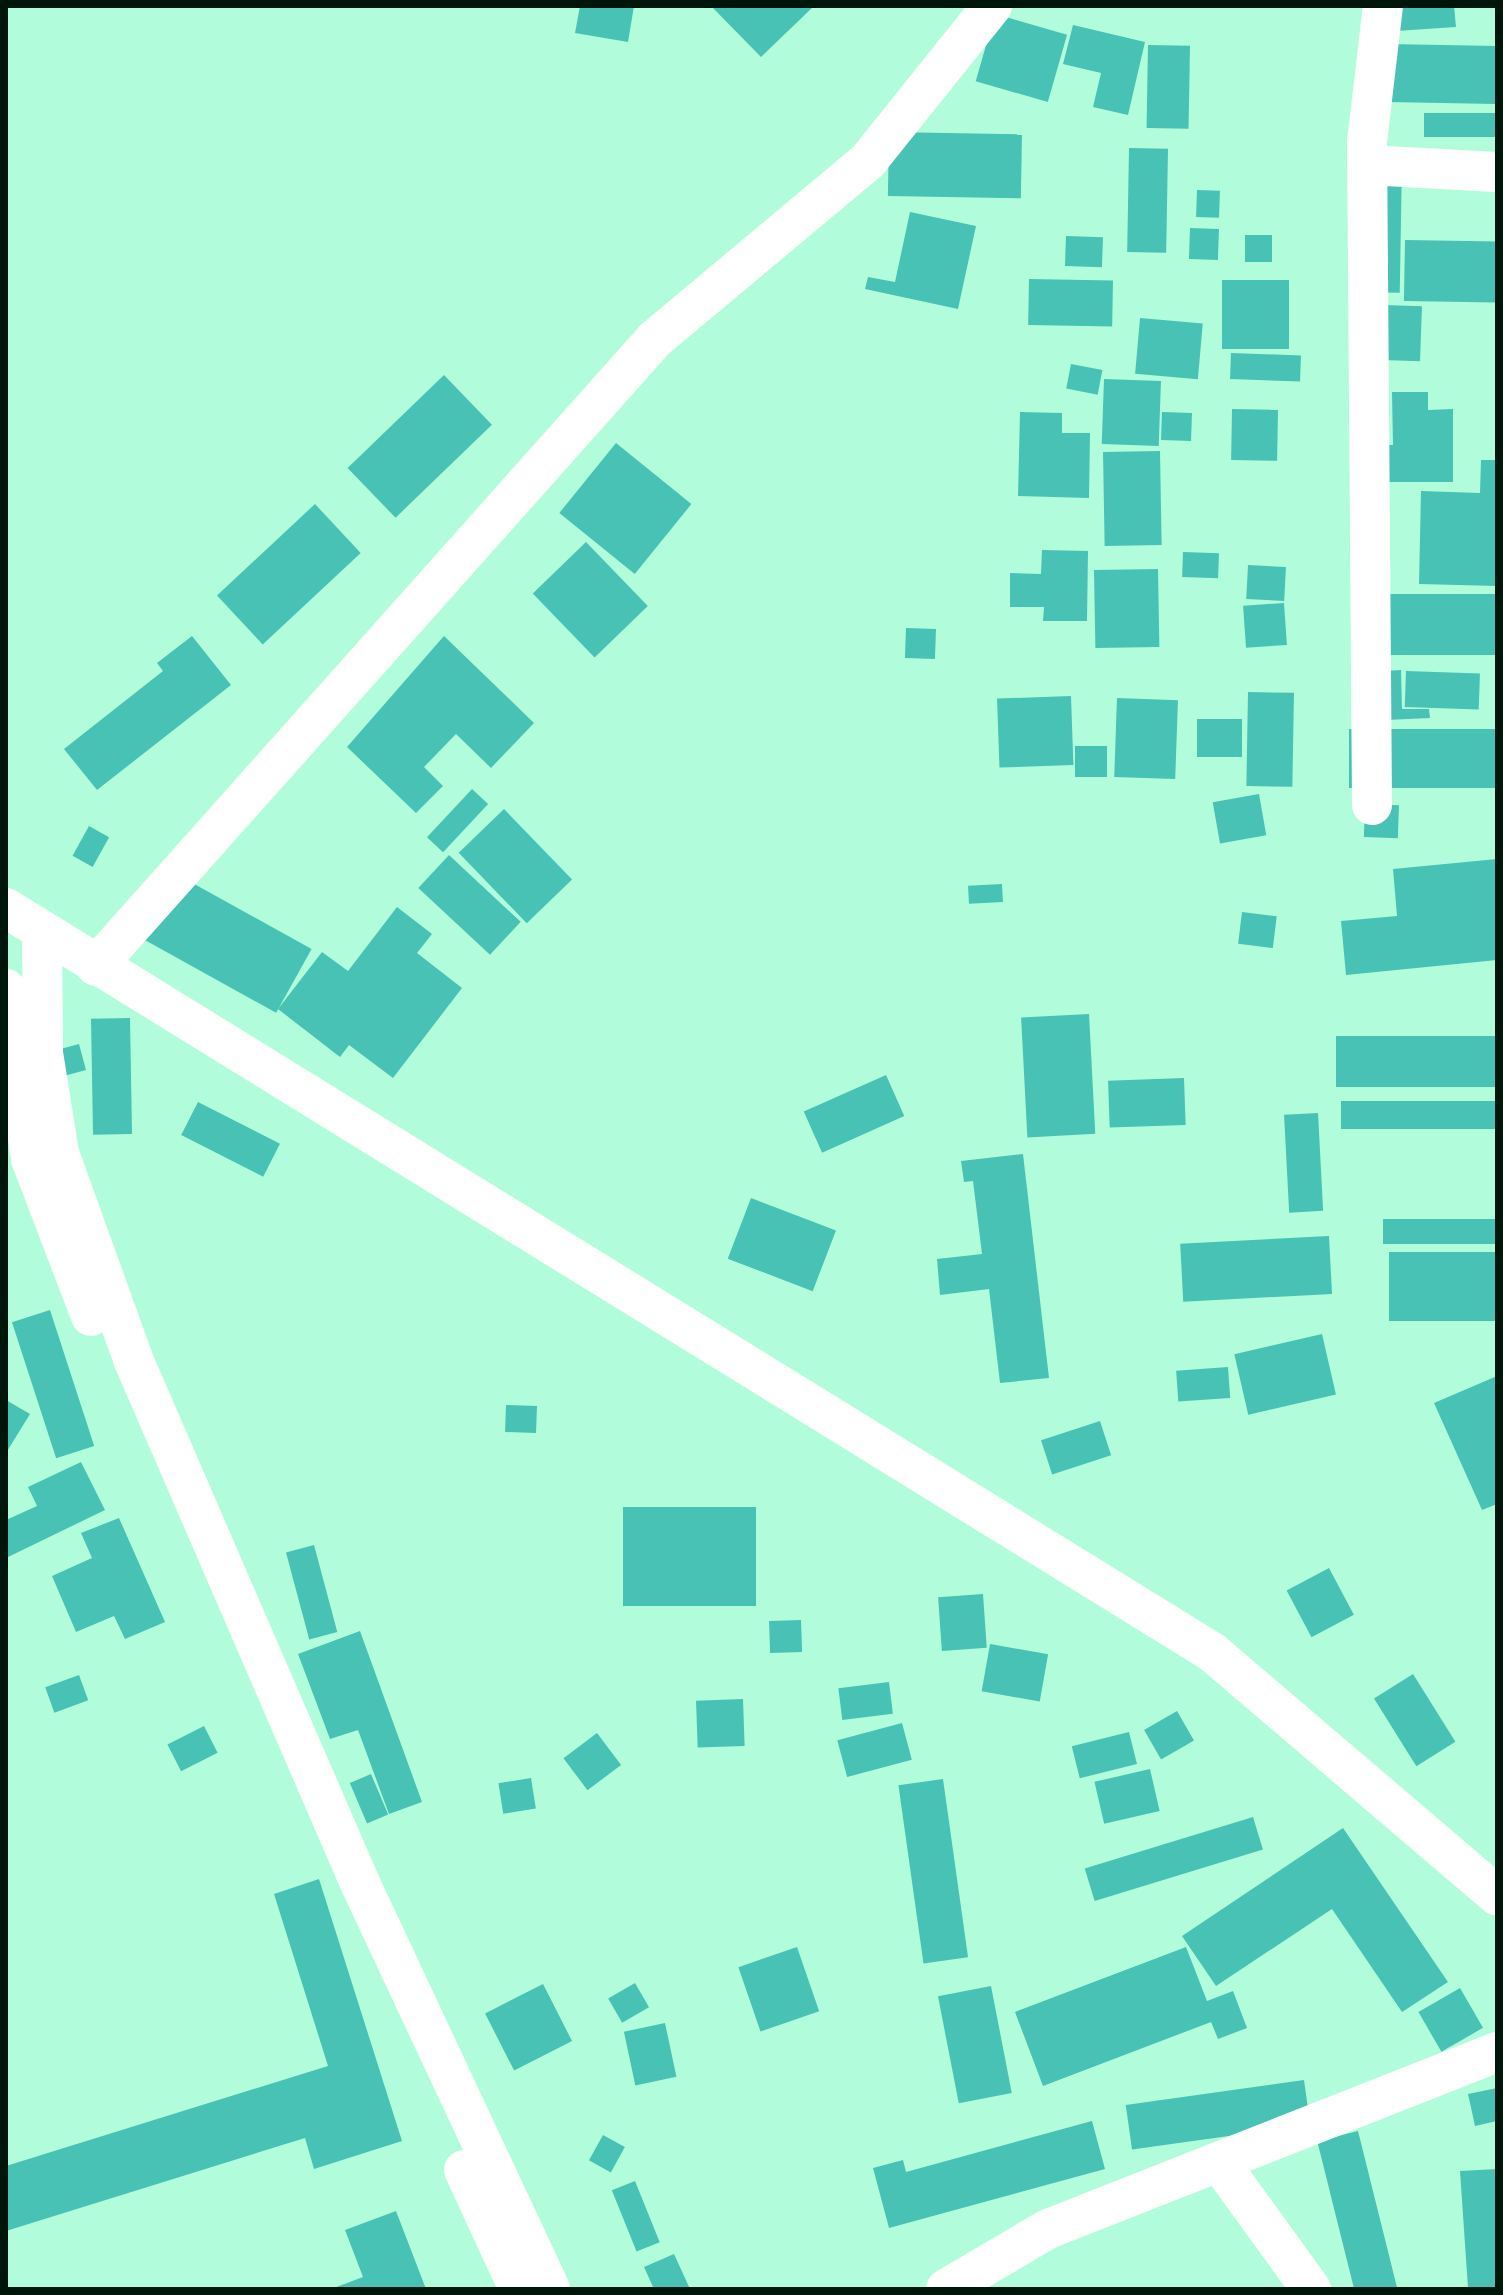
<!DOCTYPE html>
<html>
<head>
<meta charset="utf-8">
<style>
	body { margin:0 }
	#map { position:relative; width:1503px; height:2295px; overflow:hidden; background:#b1fddb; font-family:Manrope,sans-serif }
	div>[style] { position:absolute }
	.building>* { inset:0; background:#47c2b5; transform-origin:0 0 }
	.minor>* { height:40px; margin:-20px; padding:0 20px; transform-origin:20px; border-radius:20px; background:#fff }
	span { translate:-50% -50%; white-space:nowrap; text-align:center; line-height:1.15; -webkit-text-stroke:7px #eafcf3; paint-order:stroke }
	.frame { position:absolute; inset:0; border:8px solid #00160b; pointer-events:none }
</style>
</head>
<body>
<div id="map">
	<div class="building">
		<i style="clip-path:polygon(580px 6px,634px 6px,628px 42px,575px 33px)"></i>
		<i style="clip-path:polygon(711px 6px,814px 6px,761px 57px)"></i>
		<i style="clip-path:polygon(1365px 6px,1454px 6px,1456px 27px,1366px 33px)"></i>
		<i style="left:995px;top:14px;width:75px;height:70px;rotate:16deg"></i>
		<i style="clip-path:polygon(1073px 25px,1145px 42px,1128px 115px,1093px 107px,1101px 73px,1063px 64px)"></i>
		<i style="left:1388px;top:44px;width:109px;height:58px;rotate:1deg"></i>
		<i style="left:1148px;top:45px;width:42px;height:83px;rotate:1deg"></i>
		<i style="left:1497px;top:113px;width:24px;height:73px;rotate:90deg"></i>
		<i style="left:889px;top:132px;width:133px;height:64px;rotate:1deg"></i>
		<i style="left:1129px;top:148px;width:39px;height:104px;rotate:1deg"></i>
		<i style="left:1353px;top:162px;width:49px;height:130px;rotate:1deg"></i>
		<i style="left:1197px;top:190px;width:23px;height:27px;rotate:2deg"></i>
		<i style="clip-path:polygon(910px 212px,976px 226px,958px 309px,865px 289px,868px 277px,895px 282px)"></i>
		<i style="left:1190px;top:228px;width:29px;height:31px;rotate:2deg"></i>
		<i style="left:1245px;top:235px;width:27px;height:27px"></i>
		<i style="left:1066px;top:236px;width:37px;height:30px;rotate:2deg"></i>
		<i style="left:1405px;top:240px;width:92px;height:61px;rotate:1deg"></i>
		<i style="left:1029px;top:279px;width:84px;height:46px;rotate:1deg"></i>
		<i style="left:1222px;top:280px;width:67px;height:69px"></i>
		<i style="left:1354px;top:304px;width:68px;height:55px;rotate:2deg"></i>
		<i style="left:1140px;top:318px;width:63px;height:56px;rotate:5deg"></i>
		<i style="left:1231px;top:353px;width:70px;height:26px;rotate:2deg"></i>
		<i style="left:1071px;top:364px;width:32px;height:25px;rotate:11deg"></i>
		<i style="left:444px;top:375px;width:69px;height:134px;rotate:46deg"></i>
		<i style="left:1104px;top:379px;width:57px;height:65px;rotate:2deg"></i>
		<i style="clip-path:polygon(1392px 392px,1428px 392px,1428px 410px,1453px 409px,1453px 482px,1369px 482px,1369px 445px,1393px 445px)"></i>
		<i style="left:1232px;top:409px;width:46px;height:51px;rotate:1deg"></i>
		<i style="clip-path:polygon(1020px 412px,1062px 413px,1062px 433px,1090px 433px,1089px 498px,1018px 496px)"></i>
		<i style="left:1162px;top:412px;width:30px;height:28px;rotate:2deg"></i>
		<i style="left:616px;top:443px;width:97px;height:90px;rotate:39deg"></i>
		<i style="left:1160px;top:451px;width:94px;height:57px;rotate:89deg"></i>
		<i style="clip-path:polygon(1481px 460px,1497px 460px,1497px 586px,1419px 584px,1421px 491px,1480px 493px)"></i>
		<i style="left:315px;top:504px;width:67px;height:134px;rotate:47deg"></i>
		<i style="left:586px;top:542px;width:89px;height:74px;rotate:46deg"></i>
		<i style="clip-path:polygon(1042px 550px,1088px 551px,1087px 621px,1043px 621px,1044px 607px,1010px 607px,1010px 573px,1041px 574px)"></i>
		<i style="left:1183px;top:552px;width:36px;height:25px;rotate:2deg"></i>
		<i style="left:1248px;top:565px;width:38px;height:34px;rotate:3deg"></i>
		<i style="left:1158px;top:569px;width:78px;height:64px;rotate:89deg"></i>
		<i style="left:1354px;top:594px;width:143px;height:61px"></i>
		<i style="left:1284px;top:603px;width:42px;height:41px;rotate:86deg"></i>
		<i style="left:906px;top:628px;width:30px;height:30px;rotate:2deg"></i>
		<i style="clip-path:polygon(192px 636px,231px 685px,97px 790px,64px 749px,163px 671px,157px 663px)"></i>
		<i style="clip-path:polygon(444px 636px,534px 723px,491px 768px,456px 734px,424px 767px,443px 786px,416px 813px,347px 747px)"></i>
		<i style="clip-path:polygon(1401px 670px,1402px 709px,1429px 709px,1430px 718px,1386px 720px,1384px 671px)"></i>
		<i style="left:1406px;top:671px;width:74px;height:36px;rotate:2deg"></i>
		<i style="left:1248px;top:692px;width:46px;height:94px;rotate:1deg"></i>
		<i style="left:1071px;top:696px;width:69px;height:74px;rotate:88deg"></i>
		<i style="left:1117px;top:698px;width:61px;height:79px;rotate:2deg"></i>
		<i style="left:1197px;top:719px;width:45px;height:38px"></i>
		<i style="left:1349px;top:729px;width:148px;height:59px"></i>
		<i style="left:1075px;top:746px;width:32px;height:31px"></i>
		<i style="left:472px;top:789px;width:22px;height:66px;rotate:43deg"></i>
		<i style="left:1259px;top:794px;width:42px;height:47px;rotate:80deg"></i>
		<i style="left:1365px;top:804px;width:34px;height:33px;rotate:2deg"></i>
		<i style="left:504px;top:809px;width:98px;height:63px;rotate:46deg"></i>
		<i style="left:89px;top:826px;width:23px;height:34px;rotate:29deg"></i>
		<i style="left:449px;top:855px;width:98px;height:45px;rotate:43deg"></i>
		<i style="clip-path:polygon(1497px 859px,1497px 960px,1346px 975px,1341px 921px,1397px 916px,1393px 869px)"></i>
		<i style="left:169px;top:870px;width:163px;height:73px;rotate:29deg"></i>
		<i style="left:1002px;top:884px;width:18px;height:34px;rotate:87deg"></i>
		<i style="clip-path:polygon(397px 907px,432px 934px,417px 953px,462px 988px,393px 1078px,349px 1045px,340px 1057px,278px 1009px,322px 952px,348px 971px)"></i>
		<i style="left:1242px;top:912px;width:35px;height:32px;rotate:7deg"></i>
		<i style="left:1089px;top:1014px;width:120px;height:68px;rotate:87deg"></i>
		<i style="left:130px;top:1018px;width:116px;height:39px;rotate:89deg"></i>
		<i style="left:1497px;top:1036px;width:51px;height:161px;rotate:90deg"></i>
		<i style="left:79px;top:1044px;width:27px;height:24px;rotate:75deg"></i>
		<i style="left:886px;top:1075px;width:45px;height:90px;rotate:66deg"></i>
		<i style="left:1184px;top:1078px;width:47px;height:76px;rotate:88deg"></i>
		<i style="left:1497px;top:1101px;width:28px;height:156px;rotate:90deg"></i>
		<i style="left:198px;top:1102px;width:92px;height:37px;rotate:27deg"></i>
		<i style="left:1318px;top:1113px;width:98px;height:34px;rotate:87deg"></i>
		<i style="clip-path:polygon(1023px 1154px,1049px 1378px,1000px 1383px,989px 1289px,940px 1295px,937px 1259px,982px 1254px,973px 1181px,964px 1182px,961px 1161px)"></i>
		<i style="left:751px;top:1198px;width:91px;height:65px;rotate:21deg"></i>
		<i style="left:1497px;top:1219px;width:25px;height:114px;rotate:90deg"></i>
		<i style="left:1329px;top:1236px;width:58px;height:149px;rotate:87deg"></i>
		<i style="left:1497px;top:1252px;width:69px;height:108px;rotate:90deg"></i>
		<i style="left:50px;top:1310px;width:143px;height:40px;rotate:72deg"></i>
		<i style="left:1322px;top:1334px;width:62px;height:90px;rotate:77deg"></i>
		<i style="left:1228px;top:1367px;width:31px;height:52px;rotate:86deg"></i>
		<i style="clip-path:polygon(1497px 1376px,1497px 1504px,1482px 1510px,1434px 1403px)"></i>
		<i style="clip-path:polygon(6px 1400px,30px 1414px,6px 1453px)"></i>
		<i style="left:506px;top:1405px;width:31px;height:27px;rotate:2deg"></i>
		<i style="left:1100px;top:1421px;width:36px;height:62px;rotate:72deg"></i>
		<i style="clip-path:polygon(81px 1462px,105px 1510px,6px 1558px,6px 1520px,37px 1506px,28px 1487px)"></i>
		<i style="left:623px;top:1507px;width:133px;height:99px"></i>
		<i style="clip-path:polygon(119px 1518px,165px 1622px,125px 1639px,114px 1616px,76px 1632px,52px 1576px,92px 1558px,81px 1533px)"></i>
		<i style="left:314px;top:1545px;width:90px;height:29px;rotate:75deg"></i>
		<i style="left:1329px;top:1568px;width:53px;height:48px;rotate:62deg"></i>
		<i style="left:983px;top:1594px;width:54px;height:45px;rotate:86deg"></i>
		<i style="left:801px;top:1620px;width:32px;height:32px;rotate:88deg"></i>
		<i style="clip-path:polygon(360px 1631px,422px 1802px,389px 1814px,358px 1730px,330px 1739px,298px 1654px)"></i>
		<i style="left:990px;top:1644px;width:59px;height:48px;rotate:10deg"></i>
		<i style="left:1413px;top:1674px;width:80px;height:46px;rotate:58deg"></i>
		<i style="left:79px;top:1675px;width:27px;height:36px;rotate:70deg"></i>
		<i style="left:889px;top:1682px;width:32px;height:51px;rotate:83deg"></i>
		<i style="left:743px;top:1699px;width:47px;height:47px;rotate:88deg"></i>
		<i style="left:1177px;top:1711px;width:34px;height:38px;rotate:60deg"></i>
		<i style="left:902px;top:1723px;width:38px;height:67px;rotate:75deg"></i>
		<i style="left:204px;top:1726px;width:30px;height:41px;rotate:63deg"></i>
		<i style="left:1129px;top:1732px;width:33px;height:59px;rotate:76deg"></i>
		<i style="left:597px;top:1733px;width:40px;height:42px;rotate:53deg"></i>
		<i style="left:1150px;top:1769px;width:43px;height:57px;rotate:77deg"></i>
		<i style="left:371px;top:1774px;width:44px;height:23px;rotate:67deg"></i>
		<i style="left:531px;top:1778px;width:31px;height:33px;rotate:81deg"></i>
		<i style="left:943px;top:1779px;width:180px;height:45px;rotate:82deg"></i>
		<i style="left:1253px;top:1817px;width:34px;height:176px;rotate:73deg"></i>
		<i style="clip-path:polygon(1343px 1828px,1448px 1982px,1402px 2012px,1332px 1909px,1216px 1986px,1182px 1936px)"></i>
		<i style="clip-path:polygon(319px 1879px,402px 2141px,314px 2169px,305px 2138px,6px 2231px,6px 2166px,328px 2066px,274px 1894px)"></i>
		<i style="left:797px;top:1947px;width:68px;height:62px;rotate:71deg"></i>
		<i style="clip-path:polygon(1186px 1947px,1207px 2001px,1233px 1991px,1247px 2028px,1218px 2039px,1211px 2022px,1043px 2086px,1015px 2012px)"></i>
		<i style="left:635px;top:1983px;width:28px;height:31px;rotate:60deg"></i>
		<i style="left:543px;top:1984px;width:64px;height:65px;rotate:63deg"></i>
		<i style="left:991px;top:1986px;width:109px;height:54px;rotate:79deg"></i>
		<i style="left:1460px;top:1988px;width:46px;height:48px;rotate:60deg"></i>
		<i style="left:665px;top:2023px;width:55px;height:42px;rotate:78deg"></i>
		<i style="left:1304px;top:2080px;width:45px;height:180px;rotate:82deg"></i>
		<i style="clip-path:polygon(1497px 2088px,1497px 2121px,1475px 2126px,1468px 2094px)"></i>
		<i style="clip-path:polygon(1092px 2121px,1105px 2169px,889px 2228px,873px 2168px,903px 2160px,906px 2172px)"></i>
		<i style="left:1358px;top:2131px;width:163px;height:42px;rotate:76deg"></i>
		<i style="left:603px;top:2135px;width:25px;height:29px;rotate:29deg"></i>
		<i style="clip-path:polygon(1497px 2169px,1497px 2287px,1468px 2288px,1460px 2171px)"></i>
		<i style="left:635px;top:2181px;width:66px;height:25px;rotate:68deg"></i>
		<i style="clip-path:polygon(396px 2211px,426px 2289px,331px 2289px,363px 2277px,345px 2230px)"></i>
		<i style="clip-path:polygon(674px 2254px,690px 2289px,654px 2289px,644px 2267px)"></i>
	</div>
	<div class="minor">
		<i style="left:1367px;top:165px;width:130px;rotate:3.1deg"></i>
		<i style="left:1372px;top:805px;width:663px;rotate:-90.43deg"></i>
		<i style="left:1367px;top:142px;width:137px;rotate:-83.3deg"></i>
		<i style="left:6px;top:908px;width:1417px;rotate:31.67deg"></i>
		<i style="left:1212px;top:1652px;width:375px;rotate:40.5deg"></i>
		<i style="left:42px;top:934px;width:119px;rotate:89.5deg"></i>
		<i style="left:43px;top:1053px;width:101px;rotate:80.9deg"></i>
		<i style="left:59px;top:1153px;width:219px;rotate:70.2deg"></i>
		<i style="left:133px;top:1359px;width:571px;rotate:66.58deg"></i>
		<i style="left:360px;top:1883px;width:448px;rotate:64.9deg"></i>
		<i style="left:96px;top:966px;width:840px;rotate:-48.28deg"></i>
		<i style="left:655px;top:339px;width:276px;rotate:-39.9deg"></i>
		<i style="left:867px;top:162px;width:200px;rotate:-51.3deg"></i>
		<i style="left:6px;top:989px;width:172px;rotate:81.6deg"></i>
		<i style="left:31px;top:1159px;width:168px;rotate:69.1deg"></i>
		<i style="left:1219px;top:2162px;width:157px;rotate:54.1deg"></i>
		<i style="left:464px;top:2170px;width:131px;rotate:65.2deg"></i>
		<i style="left:946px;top:2289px;width:118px;rotate:-30.5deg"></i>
		<i style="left:1048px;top:2229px;width:483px;rotate:-21.5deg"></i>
	</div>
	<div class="frame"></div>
</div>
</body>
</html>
